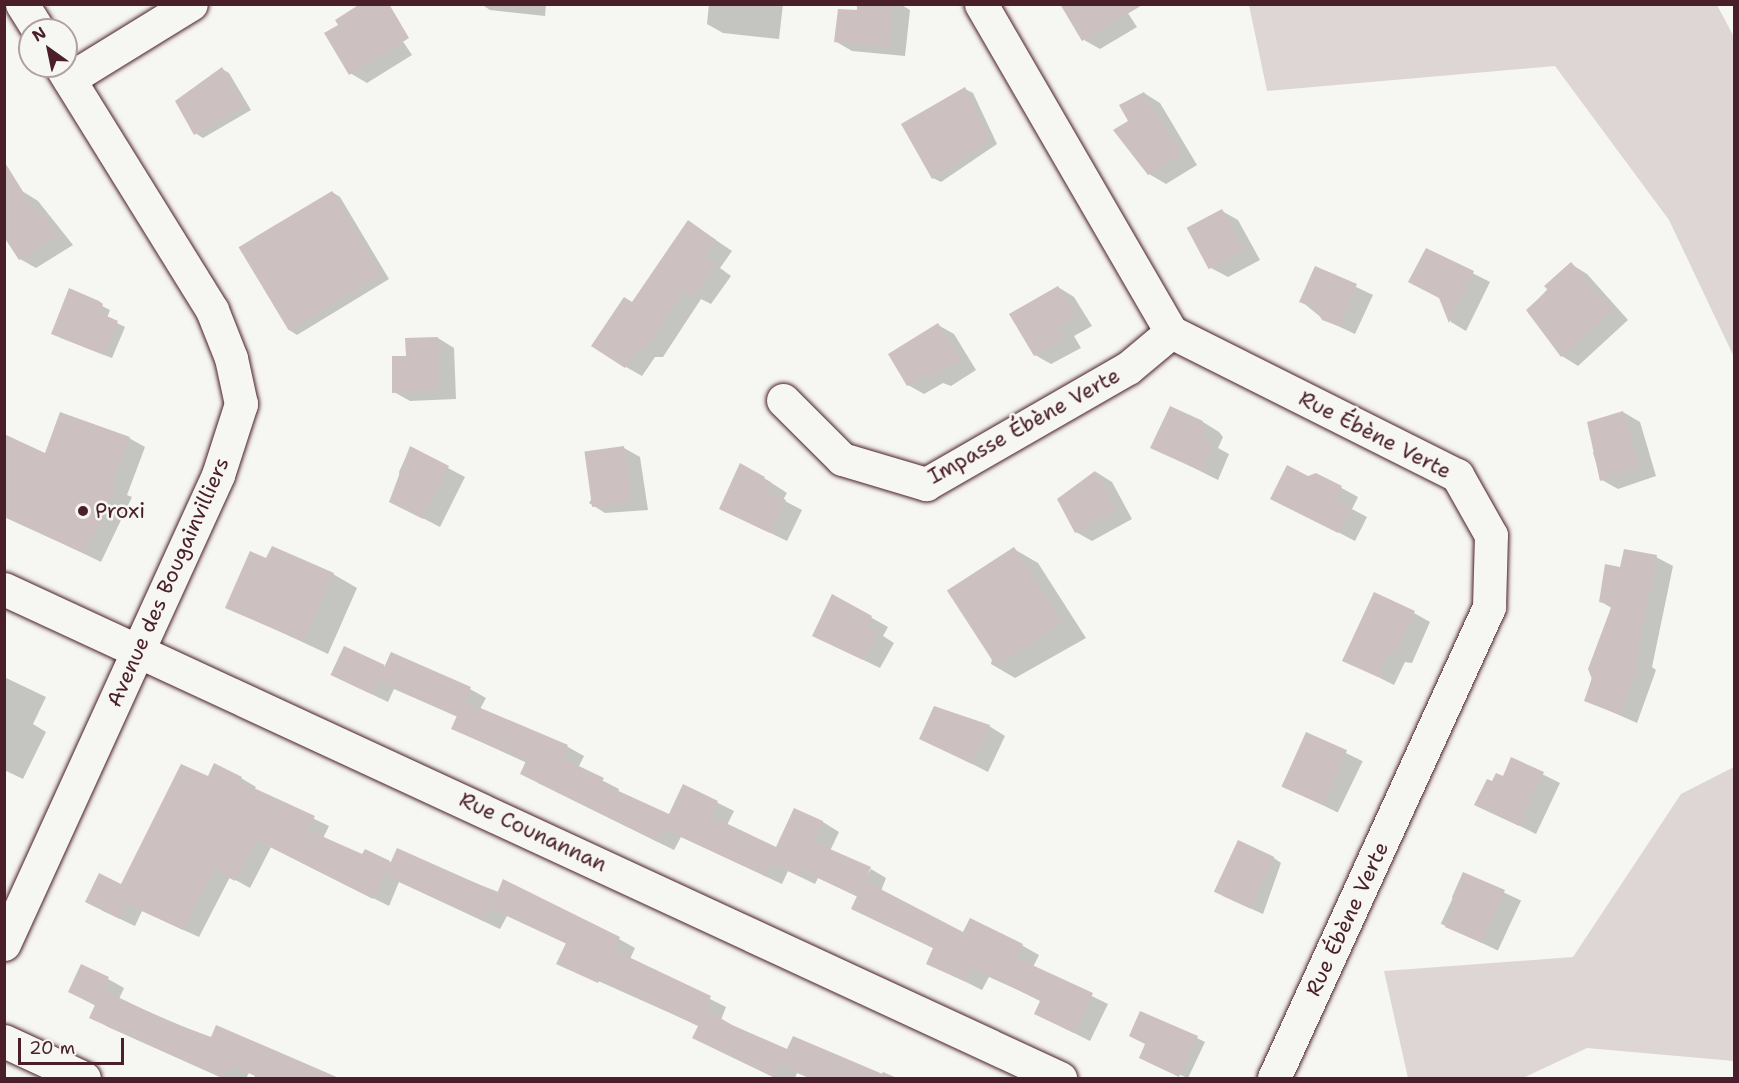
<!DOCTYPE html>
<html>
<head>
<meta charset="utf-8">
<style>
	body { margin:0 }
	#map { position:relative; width:1739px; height:1083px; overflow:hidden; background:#f6f6f2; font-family:"Shantell Sans",sans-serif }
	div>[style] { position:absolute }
	.green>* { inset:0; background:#ddd6d5 }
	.shadow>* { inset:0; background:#0003; transform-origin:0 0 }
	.building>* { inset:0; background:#ccc1c0; transform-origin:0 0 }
	.roads { filter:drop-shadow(0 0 2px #4a1f2b) drop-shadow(0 0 2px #4a1f2b) }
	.minor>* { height:33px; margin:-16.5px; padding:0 16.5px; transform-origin:16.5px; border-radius:16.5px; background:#f6f6f2 }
	.dots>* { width:16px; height:16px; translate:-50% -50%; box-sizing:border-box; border:3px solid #f6f6f2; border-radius:50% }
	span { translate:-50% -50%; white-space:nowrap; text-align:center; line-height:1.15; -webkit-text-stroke:5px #f6f6f2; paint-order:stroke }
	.street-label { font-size:21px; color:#4a1f2b }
	.poi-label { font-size:21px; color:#4a1f2b }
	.left { translate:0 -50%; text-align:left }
	.frame { position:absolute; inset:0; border:6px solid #4a1f2b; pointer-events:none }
	.north { position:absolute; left:18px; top:18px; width:60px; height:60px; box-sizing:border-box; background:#f6f6f2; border:2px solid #b1a0a2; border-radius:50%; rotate:327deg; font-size:16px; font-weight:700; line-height:24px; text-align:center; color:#4a1f2b }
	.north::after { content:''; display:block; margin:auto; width:21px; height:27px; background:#4a1f2b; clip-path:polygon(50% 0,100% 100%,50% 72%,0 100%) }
	.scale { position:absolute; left:18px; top:1038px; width:106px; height:27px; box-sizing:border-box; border:3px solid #4a1f2b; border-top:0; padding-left:8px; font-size:18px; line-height:21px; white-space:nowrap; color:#4a1f2b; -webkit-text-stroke:4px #f6f6f2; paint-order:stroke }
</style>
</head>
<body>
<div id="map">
	<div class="green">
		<i style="clip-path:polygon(1249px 5px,1717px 5px,1734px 37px,1734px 357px,1669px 220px,1555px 66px,1267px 91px)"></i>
		<i style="clip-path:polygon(1734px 767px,1734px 1061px,1587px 1048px,1523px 1078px,1408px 1078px,1384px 971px,1573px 957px,1681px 794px)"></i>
	</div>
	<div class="shadow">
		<i style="clip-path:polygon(481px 4px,546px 4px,545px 16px,490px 10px)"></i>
		<i style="clip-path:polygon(709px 4px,783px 4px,779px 39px,723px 33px,707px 24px)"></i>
		<i style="clip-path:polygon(859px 4px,900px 4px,910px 10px,905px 56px,852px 51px,835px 41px,858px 12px)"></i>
		<i style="clip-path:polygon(1122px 4px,1137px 27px,1100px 49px,1084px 40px)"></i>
		<i style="clip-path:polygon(394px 28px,412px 55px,367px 83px,350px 73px)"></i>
		<i style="clip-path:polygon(222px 69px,229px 73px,251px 110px,203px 138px,195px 133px)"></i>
		<i style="clip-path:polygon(965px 89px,973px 93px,997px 144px,941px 182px,933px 178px)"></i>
		<i style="clip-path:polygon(1144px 93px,1160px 103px,1197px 165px,1166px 184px,1149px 174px,1130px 121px)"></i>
		<i style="clip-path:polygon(22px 191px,38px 201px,73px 245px,36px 268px,20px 259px)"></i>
		<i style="clip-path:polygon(332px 192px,340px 197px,389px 279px,297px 335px,289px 330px)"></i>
		<i style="clip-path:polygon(1222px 211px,1238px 220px,1260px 260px,1228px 277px,1211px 268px)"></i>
		<i style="clip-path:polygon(704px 232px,732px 251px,720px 268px,731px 276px,711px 304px,701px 299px,663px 357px,655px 357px,642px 376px,626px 367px,633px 304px)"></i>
		<i style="clip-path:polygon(1427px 250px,1490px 282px,1466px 331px,1451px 322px)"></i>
		<i style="clip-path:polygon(1571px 264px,1587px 274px,1628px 320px,1578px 366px,1562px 356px,1528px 310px)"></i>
		<i style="clip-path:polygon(1316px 268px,1373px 295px,1355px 334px,1323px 319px,1301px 301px)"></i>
		<i style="clip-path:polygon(1058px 287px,1074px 297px,1092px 326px,1074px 336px,1081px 348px,1051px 364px,1035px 355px)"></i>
		<i style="clip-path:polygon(70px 290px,110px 310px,107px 318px,125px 327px,112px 358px,61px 338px)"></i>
		<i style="clip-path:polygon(938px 325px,954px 334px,976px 370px,951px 386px,943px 383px,924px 394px,908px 385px)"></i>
		<i style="clip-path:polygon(438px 338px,454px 348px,456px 399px,410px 401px,394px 392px)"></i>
		<i style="clip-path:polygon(1623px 412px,1640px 422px,1656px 476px,1618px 489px,1602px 480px,1593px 453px)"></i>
		<i style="clip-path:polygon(1203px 422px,1219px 432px,1223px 437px,1218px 448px,1229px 454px,1218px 480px,1152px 447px)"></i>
		<i style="clip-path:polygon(129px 438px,145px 447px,127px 495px,132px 497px,101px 562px,4px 515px,46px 455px)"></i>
		<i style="clip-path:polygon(410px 448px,465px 477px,440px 527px,407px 510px,399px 472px)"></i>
		<i style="clip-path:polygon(624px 448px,640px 457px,648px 510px,605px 513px,589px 503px)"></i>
		<i style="clip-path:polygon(1096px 472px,1112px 482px,1132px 519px,1092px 541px,1076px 532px)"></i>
		<i style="clip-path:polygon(1316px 474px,1358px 497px,1352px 509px,1367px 517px,1355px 541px,1286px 505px,1308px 478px)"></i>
		<i style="clip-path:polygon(764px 478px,787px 493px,783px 500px,802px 510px,787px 541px,737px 517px)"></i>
		<i style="clip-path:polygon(1014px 549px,1038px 563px,1086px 638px,1015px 678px,991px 664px)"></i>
		<i style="clip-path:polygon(1656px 557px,1673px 566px,1652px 667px,1656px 670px,1637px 723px,1585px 700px,1613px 609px,1600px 601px,1621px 569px)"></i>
		<i style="clip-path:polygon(267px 560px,333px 574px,357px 588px,328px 654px,227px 607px)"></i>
		<i style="clip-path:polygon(833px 596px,888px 627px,883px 636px,894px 643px,880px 668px,814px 636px)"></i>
		<i style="clip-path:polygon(1414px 613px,1430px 622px,1412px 663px,1405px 662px,1394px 685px,1344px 660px)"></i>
		<i style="clip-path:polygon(344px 648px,386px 668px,470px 689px,486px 698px,480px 709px,568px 747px,584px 756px,578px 768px,619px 789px,618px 792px,670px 816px,684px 786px,734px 811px,727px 825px,777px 849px,795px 810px,823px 822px,839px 832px,830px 851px,860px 887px,871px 869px,886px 878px,881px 891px,964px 934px,971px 920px,1023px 946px,1039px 955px,1033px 967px,1108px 1004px,1090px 1041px,1036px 1014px,1042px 1001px,1018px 990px,989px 977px,982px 990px,928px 963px,935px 949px,853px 908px,858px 897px,818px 878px,815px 884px,788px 871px,782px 884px,681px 837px,674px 850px,538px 783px,527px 763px,453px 729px,458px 717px,394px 689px,388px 702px,348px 683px,332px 674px)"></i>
		<i style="clip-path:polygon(4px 677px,46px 697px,33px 724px,46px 732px,23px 779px,4px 770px)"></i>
		<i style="clip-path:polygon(989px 726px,1005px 736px,988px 772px,921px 738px)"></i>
		<i style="left:1307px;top:734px;width:62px;height:57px;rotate:26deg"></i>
		<i style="clip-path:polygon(1512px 759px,1560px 783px,1536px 834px,1476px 804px,1493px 783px,1503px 778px)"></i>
		<i style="clip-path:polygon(208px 778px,241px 778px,256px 787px,254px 790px,329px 826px,323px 838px,363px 856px,366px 851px,392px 863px,470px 881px,619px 939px,635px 948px,630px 959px,726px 1007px,721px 1020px,788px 1051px,881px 1075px,883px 1072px,897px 1078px,809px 1078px,797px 1073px,795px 1078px,776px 1078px,694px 1038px,699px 1026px,558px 963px,567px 944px,507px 916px,500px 929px,399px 882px,389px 906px,271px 847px,250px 888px,230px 877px,199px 937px,142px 911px,135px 926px,101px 910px)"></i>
		<i style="clip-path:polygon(1274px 858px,1281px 863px,1263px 914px,1223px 896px)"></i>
		<i style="left:1464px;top:874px;width:63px;height:55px;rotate:25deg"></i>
		<i style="clip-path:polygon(108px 979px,124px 988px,119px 999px,212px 1039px,313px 1070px,309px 1078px,261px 1078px,249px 1073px,246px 1078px,222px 1078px,108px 1027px,91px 1017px,96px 1006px,70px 992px)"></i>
		<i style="clip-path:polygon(1197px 1038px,1205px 1042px,1188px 1078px,1148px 1062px,1147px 1044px)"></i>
	</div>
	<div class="building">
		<i style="clip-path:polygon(360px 4px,389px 4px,409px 38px,349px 75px,324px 33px,338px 25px,335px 20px)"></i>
		<i style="clip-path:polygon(857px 4px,893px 4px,889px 48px,834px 42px,838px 9px,857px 10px)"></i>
		<i style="clip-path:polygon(1060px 4px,1144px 4px,1082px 41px)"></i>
		<i style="clip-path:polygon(222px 67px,244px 105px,194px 135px,175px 101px)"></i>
		<i style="clip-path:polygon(965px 87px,990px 140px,932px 179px,901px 124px)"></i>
		<i style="clip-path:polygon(1144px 92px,1182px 155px,1148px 175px,1113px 130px,1128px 121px,1119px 105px)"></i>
		<i style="clip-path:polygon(4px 161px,35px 211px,43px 213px,57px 236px,19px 260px,4px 237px)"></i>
		<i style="left:332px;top:191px;width:97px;height:109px;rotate:59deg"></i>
		<i style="left:1222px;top:209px;width:47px;height:40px;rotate:62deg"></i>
		<i style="clip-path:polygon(688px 220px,716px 240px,704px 257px,716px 265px,694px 296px,685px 290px,646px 348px,638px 349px,625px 368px,591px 346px,624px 297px,632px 302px)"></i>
		<i style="clip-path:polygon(1426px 248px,1474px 271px,1449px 323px,1439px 298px,1408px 282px)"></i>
		<i style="clip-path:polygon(1571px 262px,1613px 310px,1561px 357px,1526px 310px,1548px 290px,1544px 286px)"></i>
		<i style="clip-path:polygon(1315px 266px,1357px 284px,1338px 326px,1322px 320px,1315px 308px,1299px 302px)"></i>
		<i style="clip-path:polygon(1058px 286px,1076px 316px,1059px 327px,1065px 338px,1034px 356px,1009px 314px)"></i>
		<i style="clip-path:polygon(69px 288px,99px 301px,103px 304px,100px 313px,118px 321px,104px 355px,51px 334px)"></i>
		<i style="clip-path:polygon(938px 323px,961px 360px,933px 377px,925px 375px,907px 386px,888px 354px)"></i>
		<i style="clip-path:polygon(438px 337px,440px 390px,392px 393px,392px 356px,406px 356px,405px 338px)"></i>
		<i style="clip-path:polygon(1170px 406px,1203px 421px,1202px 425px,1207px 427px,1202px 438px,1214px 443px,1201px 471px,1150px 448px)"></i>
		<i style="clip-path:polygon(1623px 411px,1640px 467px,1600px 481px,1587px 422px)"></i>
		<i style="clip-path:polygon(60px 412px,130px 437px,112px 485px,117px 487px,85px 554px,4px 517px,4px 434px,45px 453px)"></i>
		<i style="clip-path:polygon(410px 446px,449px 466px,423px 519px,389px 502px)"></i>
		<i style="left:624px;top:446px;width:56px;height:40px;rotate:82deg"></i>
		<i style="clip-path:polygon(740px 463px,765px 477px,764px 479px,771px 482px,767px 490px,786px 500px,770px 533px,719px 509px)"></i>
		<i style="clip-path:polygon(1287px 465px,1308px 476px,1316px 473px,1342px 486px,1336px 499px,1351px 506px,1338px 533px,1270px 499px)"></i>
		<i style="clip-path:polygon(1095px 471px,1117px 510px,1075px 533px,1057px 499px)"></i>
		<i style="clip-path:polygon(272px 546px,334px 573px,304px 642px,225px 608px,250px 551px,266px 558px)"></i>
		<i style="left:1014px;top:547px;width:90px;height:80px;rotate:57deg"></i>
		<i style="clip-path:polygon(1624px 549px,1657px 555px,1636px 657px,1640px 659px,1620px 715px,1584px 701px,1592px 679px,1588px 669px,1612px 605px,1599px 602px,1605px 564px,1620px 567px)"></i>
		<i style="clip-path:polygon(1374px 592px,1415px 611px,1395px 654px,1388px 653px,1378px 677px,1342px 661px)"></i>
		<i style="clip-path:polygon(832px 594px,872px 616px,867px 627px,878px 632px,863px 660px,812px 636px)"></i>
		<i style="left:344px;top:646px;width:45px;height:32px;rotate:25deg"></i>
		<i style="clip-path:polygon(391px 652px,471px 687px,464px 701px,568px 745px,562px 758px,604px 778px,601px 783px,669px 814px,683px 784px,718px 801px,711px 816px,776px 847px,794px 808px,823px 821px,814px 842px,871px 867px,865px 881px,963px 932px,970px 918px,1023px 944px,1017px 958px,1093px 993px,1074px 1033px,1034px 1014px,1040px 1001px,1000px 981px,972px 969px,966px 982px,926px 964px,933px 948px,851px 909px,857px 896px,801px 870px,799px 876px,771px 863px,765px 876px,664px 829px,658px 842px,520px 774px,526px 761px,451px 729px,460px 709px,456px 716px,378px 681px)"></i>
		<i style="clip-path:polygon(934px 706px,990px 725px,972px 764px,919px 739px)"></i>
		<i style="left:1306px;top:732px;width:45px;height:60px;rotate:24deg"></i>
		<i style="clip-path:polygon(1511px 757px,1544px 772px,1519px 826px,1474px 805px,1487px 779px,1492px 781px,1496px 773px,1503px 776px)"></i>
		<i style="clip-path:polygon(214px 763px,242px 777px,239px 781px,315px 816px,308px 830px,362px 854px,365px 849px,390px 861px,373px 899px,256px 840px,235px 881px,214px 870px,183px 930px,127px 904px,120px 919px,85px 902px,99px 873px,121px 884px,181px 764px,208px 776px)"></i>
		<i style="left:1238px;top:840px;width:40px;height:57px;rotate:25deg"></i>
		<i style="left:397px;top:848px;width:109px;height:30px;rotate:24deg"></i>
		<i style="clip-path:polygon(1463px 872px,1505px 890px,1482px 943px,1445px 927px,1455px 905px,1452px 897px)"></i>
		<i style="clip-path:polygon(503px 879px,620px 937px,614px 950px,711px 996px,705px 1009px,732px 1025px,787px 1049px,793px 1036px,892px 1078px,810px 1078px,780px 1065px,775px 1078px,692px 1038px,698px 1026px,600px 979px,598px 983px,556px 964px,566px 943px,491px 908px)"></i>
		<i style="clip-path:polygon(81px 964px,109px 977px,103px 990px,168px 1021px,211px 1037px,216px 1025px,339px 1078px,254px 1078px,255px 1076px,232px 1065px,223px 1078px,89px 1018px,95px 1005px,68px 992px)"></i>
		<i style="clip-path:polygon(1140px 1011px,1198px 1036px,1179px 1077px,1139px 1058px,1145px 1044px,1129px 1036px)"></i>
	</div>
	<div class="roads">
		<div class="minor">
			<i style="left:22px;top:4px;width:31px;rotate:58deg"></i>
			<i style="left:981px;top:4px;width:379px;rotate:59.9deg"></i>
			<i style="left:1171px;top:332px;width:320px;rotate:26.6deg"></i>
			<i style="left:1457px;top:475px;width:69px;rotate:60.5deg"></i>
			<i style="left:1491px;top:535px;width:72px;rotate:91.6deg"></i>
			<i style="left:1489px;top:607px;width:518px;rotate:114.54deg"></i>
			<i style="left:69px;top:79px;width:143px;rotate:-31.6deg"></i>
			<i style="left:783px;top:400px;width:83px;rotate:45deg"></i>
			<i style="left:842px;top:459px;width:88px;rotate:16.6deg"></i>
			<i style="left:926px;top:484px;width:233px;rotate:-29.9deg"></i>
			<i style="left:1128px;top:368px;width:56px;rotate:-39.9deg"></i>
			<i style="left:4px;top:589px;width:1164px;rotate:24.85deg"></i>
			<i style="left:4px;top:944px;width:516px;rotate:-65.47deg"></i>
			<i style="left:218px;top:475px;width:75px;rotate:-72.1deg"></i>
			<i style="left:241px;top:404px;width:47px;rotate:-102.3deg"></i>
			<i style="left:231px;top:358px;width:52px;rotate:-111.6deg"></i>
			<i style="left:212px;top:310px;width:287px;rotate:-121.8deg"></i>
			<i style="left:4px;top:1041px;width:88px;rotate:24.8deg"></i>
		</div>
	</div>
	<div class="dots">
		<i style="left:83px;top:511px;background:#4a1f2b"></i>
	</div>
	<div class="street-label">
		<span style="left:1024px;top:426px;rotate:-29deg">Impasse Ébène Verte</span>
		<span style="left:1375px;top:435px;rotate:27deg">Rue Ébène Verte</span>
		<span style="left:168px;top:582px;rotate:-66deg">Avenue des Bougainvilliers</span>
		<span style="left:533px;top:832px;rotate:25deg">Rue Counannan</span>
		<span style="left:1347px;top:919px;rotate:-65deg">Rue Ébène Verte</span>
	</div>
	<div class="poi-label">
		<span class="left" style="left:95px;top:511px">Proxi</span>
	</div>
	<div class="frame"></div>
	<div class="north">N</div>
	<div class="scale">20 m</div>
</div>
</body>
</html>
